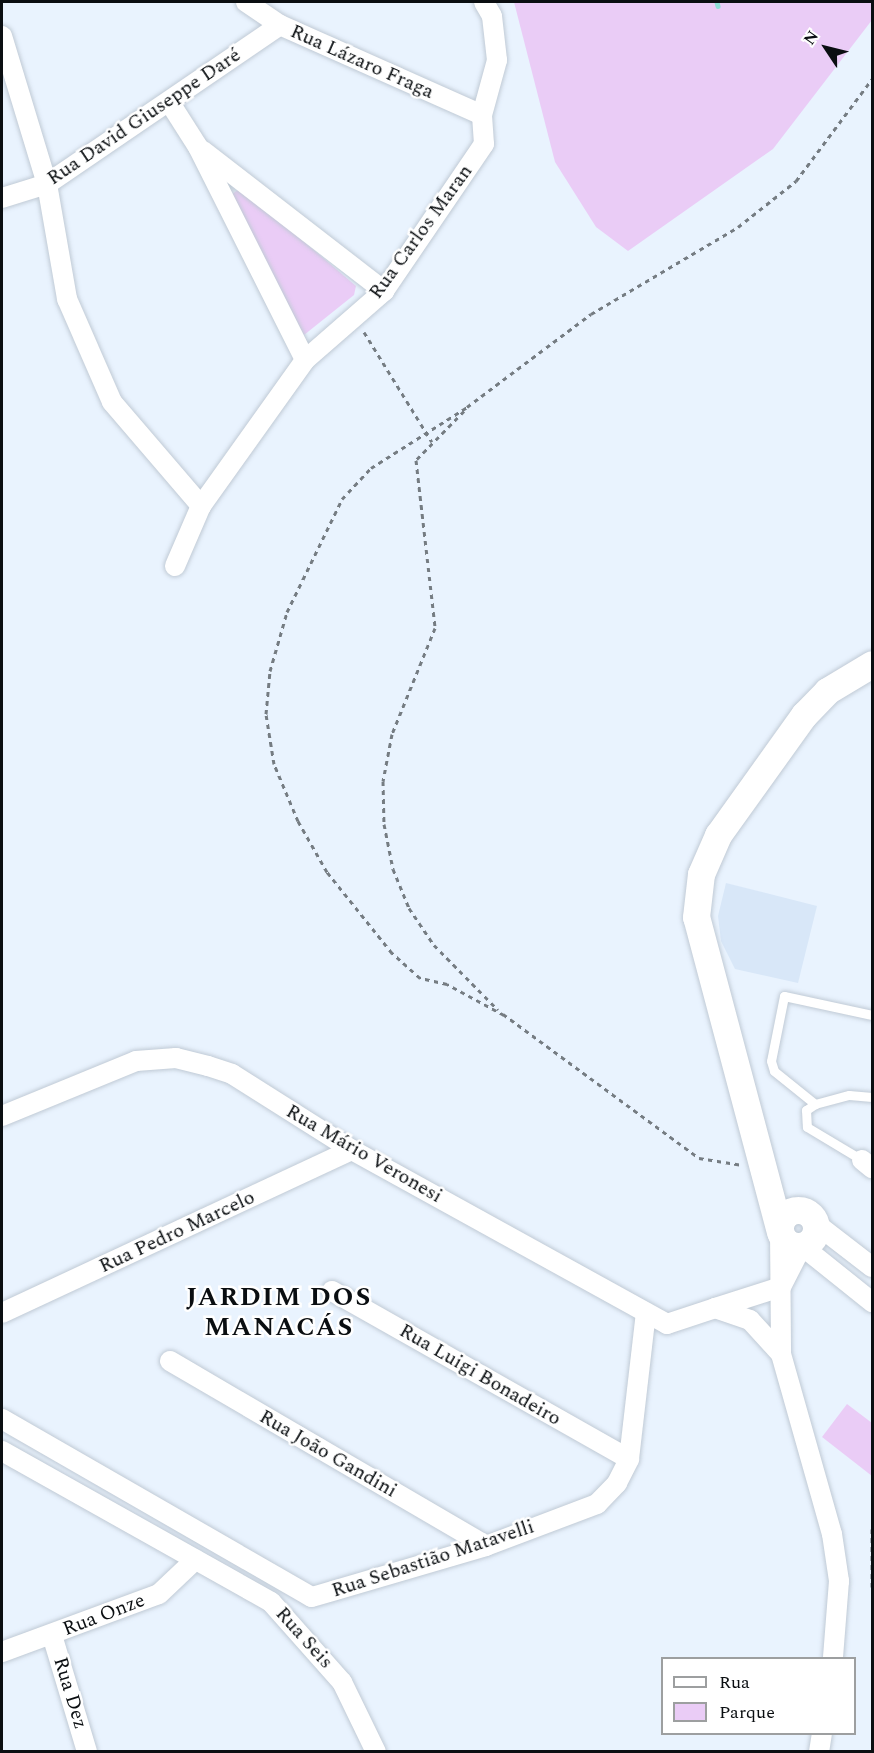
<!DOCTYPE html>
<html>
<head>
<meta charset="utf-8">
<style>
	body { margin:0 }
	#map { position:relative; width:874px; height:1753px; overflow:hidden; background:#e9f3fe; font-family:Spectral,serif }
	div>[style] { position:absolute }
	.built>* { inset:0; background:#d8e7f8 }
	.green>* { inset:0; background:#eaccf6 }
	.stream>* { height:4.5px; margin:-2.25px; padding:0 2.25px; transform-origin:2.25px; border-radius:2.25px; background:#8fdfd7 }
	.path>* { height:3px; margin-top:-1.5px; transform-origin:0; background:repeating-linear-gradient(90deg,#757c82 0 4.5px,transparent 0 9px) }
	.roads { filter:drop-shadow(0 0 2px #c0cad5) drop-shadow(0 0 2px #c0cad5) }
	.lane>* { height:9px; margin:-4.5px; padding:0 4.5px; transform-origin:4.5px; border-radius:4.5px; background:#fff }
	.street>* { height:20px; margin:-10px; padding:0 10px; transform-origin:10px; border-radius:10px; background:#fff }
	.secondary>* { height:27px; margin:-13.5px; padding:0 13.5px; transform-origin:13.5px; border-radius:13.5px; background:#fff }
	.secondary>.ring { margin:-13.5px; padding:0; box-sizing:content-box; background:none; border:27px solid #fff; border-radius:50% }
	span { translate:-50% -50%; white-space:nowrap; text-align:center; line-height:1.15; -webkit-text-stroke:5px #fff; paint-order:stroke }
	.street-label { font-size:20px; color:#0a0e11 }
	.district-label { font-size:26px; color:#0a0e11; font-weight:700; letter-spacing:1.5px }
	.frame { position:absolute; inset:0; border:3px solid #0a0e11; pointer-events:none }
	.legend { position:absolute; left:661px; top:1657px; width:195px; height:78px; box-sizing:border-box; background:#fff; border:2px solid #9d9fa0; margin:0; padding:8px 10px; list-style:none; font-size:18px; color:#0a0e11 }
	.legend li { display:flex; align-items:center; gap:12px; height:30px }
	.legend b { width:30px; border:2px solid #9d9fa0 }
	.north { position:absolute; left:796px; top:18px; width:60px; height:60px; -webkit-text-stroke:4px #fff; paint-order:stroke; rotate:305deg; font-size:16px; font-weight:700; line-height:24px; text-align:center; color:#0a0e11 }
	.north::after { content:''; display:block; margin:auto; width:21px; height:27px; background:#0a0e11; clip-path:polygon(50% 0,100% 100%,50% 72%,0 100%) }
</style>
</head>
<body>
<div id="map">
	<div class="built">
		<i style="clip-path:polygon(726px 883px,817px 906px,798px 983px,735px 969px,721px 941px,718px 916px)"></i>
	</div>
	<div class="green">
		<i style="clip-path:polygon(514px 2px,872px 2px,872px 20px,773px 149px,628px 251px,596px 227px,555px 162px)"></i>
		<i style="clip-path:polygon(241px 188px,356px 286px,354px 295px,304px 335px,232px 194px)"></i>
		<i style="clip-path:polygon(847px 1404px,872px 1423px,872px 1476px,822px 1437px)"></i>
	</div>
	<div class="stream">
		<i style="left:717px;top:2px;width:4px;rotate:76deg"></i>
	</div>
	<div class="path">
		<i style="left:364px;top:332px;width:129px;rotate:58.3deg"></i>
		<i style="left:464px;top:411px;width:69px;rotate:134.4deg"></i>
		<i style="left:416px;top:460px;width:169px;rotate:83.5deg"></i>
		<i style="left:435px;top:628px;width:114px;rotate:112.1deg"></i>
		<i style="left:392px;top:734px;width:48px;rotate:100.8deg"></i>
		<i style="left:383px;top:781px;width:43px;rotate:88.7deg"></i>
		<i style="left:384px;top:824px;width:46px;rotate:78.7deg"></i>
		<i style="left:393px;top:869px;width:42px;rotate:67.7deg"></i>
		<i style="left:409px;top:908px;width:45px;rotate:56deg"></i>
		<i style="left:434px;top:945px;width:91px;rotate:45.4deg"></i>
		<i style="left:503px;top:1014px;width:243px;rotate:36.3deg"></i>
		<i style="left:699px;top:1158px;width:44px;rotate:9.2deg"></i>
		<i style="left:504px;top:1015px;width:65px;rotate:-151.5deg"></i>
		<i style="left:447px;top:984px;width:28px;rotate:-167deg"></i>
		<i style="left:420px;top:978px;width:38px;rotate:-138deg"></i>
		<i style="left:392px;top:953px;width:104px;rotate:-128.7deg"></i>
		<i style="left:327px;top:872px;width:59px;rotate:-119.6deg"></i>
		<i style="left:298px;top:821px;width:62px;rotate:-112.8deg"></i>
		<i style="left:274px;top:764px;width:51px;rotate:-99.1deg"></i>
		<i style="left:266px;top:714px;width:43px;rotate:-84.7deg"></i>
		<i style="left:270px;top:671px;width:61px;rotate:-73.9deg"></i>
		<i style="left:287px;top:612px;width:126px;rotate:-64deg"></i>
		<i style="left:342px;top:499px;width:42px;rotate:-46.9deg"></i>
		<i style="left:371px;top:468px;width:114px;rotate:-32.4deg"></i>
		<i style="left:467px;top:407px;width:155px;rotate:-36.9deg"></i>
		<i style="left:591px;top:314px;width:171px;rotate:-30.6deg"></i>
		<i style="left:738px;top:227px;width:74px;rotate:-38.4deg"></i>
		<i style="left:796px;top:181px;width:127px;rotate:-53.3deg"></i>
		<i style="left:872px;top:1529px;width:58px;rotate:90deg"></i>
	</div>
	<div class="roads">
		<div class="lane">
			<i style="left:872px;top:1015px;width:90px;rotate:-167.8deg"></i>
			<i style="left:784px;top:996px;width:66px;rotate:101.3deg"></i>
			<i style="left:771px;top:1061px;width:10px;rotate:73deg"></i>
			<i style="left:774px;top:1071px;width:53px;rotate:38.8deg"></i>
			<i style="left:815px;top:1104px;width:35px;rotate:-15deg"></i>
			<i style="left:849px;top:1095px;width:23px;rotate:5deg"></i>
			<i style="left:815px;top:1104px;width:11px;rotate:146deg"></i>
			<i style="left:806px;top:1110px;width:17px;rotate:87deg"></i>
			<i style="left:807px;top:1127px;width:64px;rotate:31deg"></i>
		</div>
		<div class="street">
			<i style="left:246px;top:2px;width:41px;rotate:34.1deg"></i>
			<i style="left:280px;top:25px;width:221px;rotate:24deg"></i>
			<i style="left:2px;top:36px;width:155px;rotate:73.1deg"></i>
			<i style="left:47px;top:184px;width:117px;rotate:80.1deg"></i>
			<i style="left:67px;top:299px;width:112px;rotate:66.4deg"></i>
			<i style="left:112px;top:402px;width:137px;rotate:49.4deg"></i>
			<i style="left:170px;top:103px;width:52px;rotate:57.5deg"></i>
			<i style="left:198px;top:147px;width:238px;rotate:63.3deg"></i>
			<i style="left:203px;top:151px;width:229px;rotate:37.7deg"></i>
			<i style="left:2px;top:198px;width:47px;rotate:-17.3deg"></i>
			<i style="left:47px;top:184px;width:282px;rotate:-34.3deg"></i>
			<i style="left:175px;top:566px;width:65px;rotate:-66.6deg"></i>
			<i style="left:201px;top:506px;width:179px;rotate:-54.5deg"></i>
			<i style="left:305px;top:360px;width:105px;rotate:-41.1deg"></i>
			<i style="left:384px;top:291px;width:178px;rotate:-55.8deg"></i>
			<i style="left:484px;top:144px;width:29px;rotate:-94deg"></i>
			<i style="left:482px;top:115px;width:57px;rotate:-74.7deg"></i>
			<i style="left:497px;top:60px;width:44px;rotate:-96.5deg"></i>
			<i style="left:492px;top:16px;width:16px;rotate:-120deg"></i>
			<i style="left:2px;top:1116px;width:145px;rotate:-22.3deg"></i>
			<i style="left:136px;top:1061px;width:40px;rotate:-4.3deg"></i>
			<i style="left:176px;top:1058px;width:33px;rotate:14deg"></i>
			<i style="left:208px;top:1066px;width:25px;rotate:18deg"></i>
			<i style="left:232px;top:1074px;width:142px;rotate:32.3deg"></i>
			<i style="left:352px;top:1150px;width:360px;rotate:28.9deg"></i>
			<i style="left:667px;top:1324px;width:51px;rotate:-18.4deg"></i>
			<i style="left:862px;top:1160px;width:13px;rotate:39deg"></i>
			<i style="left:815px;top:1223px;width:72px;rotate:37.7deg"></i>
			<i style="left:780px;top:1232px;width:122px;rotate:89.5deg"></i>
			<i style="left:781px;top:1354px;width:187px;rotate:74.2deg"></i>
			<i style="left:832px;top:1534px;width:48px;rotate:81.5deg"></i>
			<i style="left:839px;top:1581px;width:77px;rotate:94.5deg"></i>
			<i style="left:332px;top:1291px;width:341px;rotate:29.5deg"></i>
			<i style="left:2px;top:1313px;width:386px;rotate:-25deg"></i>
			<i style="left:781px;top:1354px;width:46px;rotate:-132.4deg"></i>
			<i style="left:750px;top:1320px;width:37px;rotate:-161deg"></i>
			<i style="left:715px;top:1308px;width:69px;rotate:-17.7deg"></i>
			<i style="left:781px;top:1287px;width:46px;rotate:-62.9deg"></i>
			<i style="left:802px;top:1246px;width:90px;rotate:38.7deg"></i>
			<i style="left:170px;top:1361px;width:366px;rotate:30.3deg"></i>
			<i style="left:2px;top:1419px;width:357px;rotate:29.9deg"></i>
			<i style="left:312px;top:1597px;width:181px;rotate:-16.3deg"></i>
			<i style="left:486px;top:1546px;width:119px;rotate:-20.7deg"></i>
			<i style="left:597px;top:1504px;width:29px;rotate:-46deg"></i>
			<i style="left:617px;top:1483px;width:27px;rotate:-63deg"></i>
			<i style="left:629px;top:1459px;width:147px;rotate:-83.4deg"></i>
			<i style="left:2px;top:1451px;width:308px;rotate:29.3deg"></i>
			<i style="left:271px;top:1602px;width:107px;rotate:48.4deg"></i>
			<i style="left:342px;top:1682px;width:78px;rotate:64.1deg"></i>
			<i style="left:52px;top:1635px;width:122px;rotate:73.3deg"></i>
			<i style="left:2px;top:1652px;width:167px;rotate:-20.3deg"></i>
			<i style="left:159px;top:1594px;width:50px;rotate:-43.4deg"></i>
			<i style="left:819px;top:1752px;width:18px;rotate:-81deg"></i>
		</div>
		<div class="secondary">
			<i class="ring" style="left:780px;top:1210px;width:9px;height:9px"></i>
			<i style="left:780px;top:1232px;width:326px;rotate:-104.9deg"></i>
			<i style="left:696px;top:917px;width:43px;rotate:-83.4deg"></i>
			<i style="left:701px;top:874px;width:43px;rotate:-66.4deg"></i>
			<i style="left:718px;top:835px;width:148px;rotate:-54.4deg"></i>
			<i style="left:804px;top:715px;width:33px;rotate:-46deg"></i>
			<i style="left:827px;top:691px;width:52px;rotate:-31deg"></i>
		</div>
	</div>
	<div class="street-label">
		<span style="left:362px;top:62px;rotate:24deg">Rua Lázaro Fraga</span>
		<span style="left:144px;top:117px;rotate:-34deg">Rua David Giuseppe Daré</span>
		<span style="left:421px;top:232px;rotate:-54deg">Rua Carlos Maran</span>
		<span style="left:364px;top:1154px;rotate:30deg">Rua Mário Veronesi</span>
		<span style="left:177px;top:1232px;rotate:-25deg">Rua Pedro Marcelo</span>
		<span style="left:480px;top:1375px;rotate:30deg">Rua Luigi Bonadeiro</span>
		<span style="left:328px;top:1454px;rotate:30deg">Rua João Gandini</span>
		<span style="left:433px;top:1559px;rotate:-18deg">Rua Sebastião Matavelli</span>
		<span style="left:104px;top:1615px;rotate:-21deg">Rua Onze</span>
		<span style="left:304px;top:1638px;rotate:48deg">Rua Seis</span>
		<span style="left:70px;top:1693px;rotate:73deg">Rua Dez</span>
	</div>
	<div class="district-label">
		<span style="left:279px;top:1313px">JARDIM DOS<br>MANACÁS</span>
	</div>
	<div class="frame"></div>
	<ul class="legend">
	<li><b style="height:8px;background:#fff"></b>Rua</li>
	<li><b style="height:16px;background:#eaccf6"></b>Parque</li>
	</ul>
	<div class="north">N</div>
</div>
</body>
</html>
